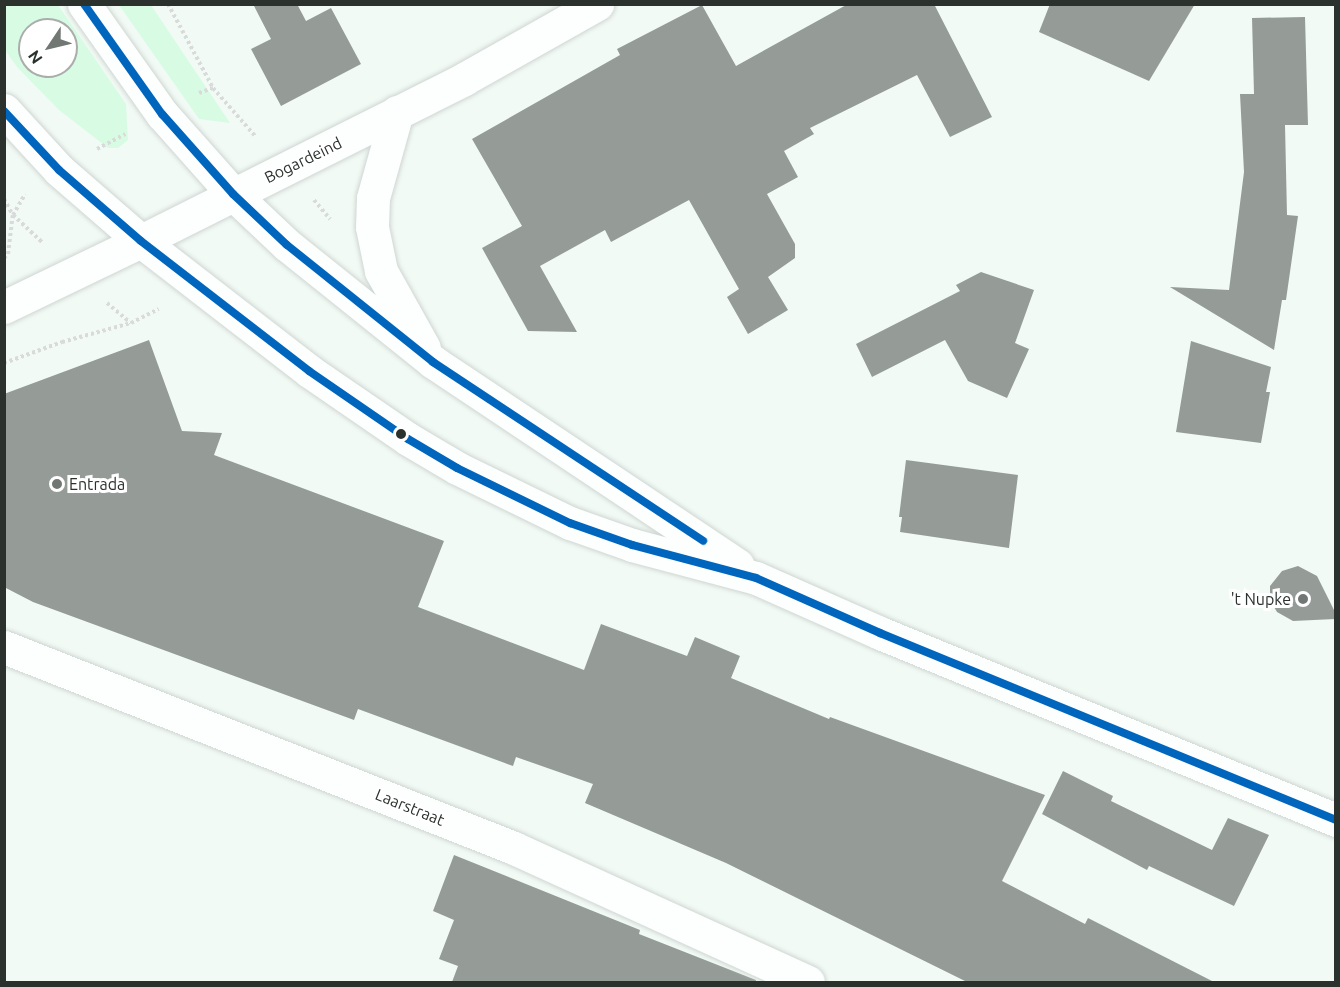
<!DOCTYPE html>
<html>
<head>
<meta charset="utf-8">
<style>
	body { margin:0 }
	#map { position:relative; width:1340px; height:987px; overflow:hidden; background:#f2faf5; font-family:Ubuntu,sans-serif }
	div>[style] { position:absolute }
	.green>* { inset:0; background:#d8fbe4 }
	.building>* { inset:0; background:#959c98 }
	.path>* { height:4px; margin-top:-2px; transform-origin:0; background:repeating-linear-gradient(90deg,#d8dbda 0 3px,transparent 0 6px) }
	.roads { filter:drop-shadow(0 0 2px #cfd6d2) drop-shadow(0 0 2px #cfd6d2) }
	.street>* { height:33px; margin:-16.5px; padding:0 16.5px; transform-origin:16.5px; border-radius:16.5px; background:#fdfefe }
	.secondary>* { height:33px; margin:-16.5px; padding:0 16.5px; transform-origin:16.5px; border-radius:16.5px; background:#fdfefe }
	.bus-1>* { height:8px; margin:-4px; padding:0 4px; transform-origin:4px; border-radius:4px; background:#0065bd }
	.dots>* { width:16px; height:16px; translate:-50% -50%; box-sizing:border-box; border:3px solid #fff; border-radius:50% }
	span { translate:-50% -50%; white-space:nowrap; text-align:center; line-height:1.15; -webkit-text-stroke:6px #fff; paint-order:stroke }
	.street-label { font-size:16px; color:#2b322d }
	.poi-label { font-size:16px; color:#2b322d }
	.left { translate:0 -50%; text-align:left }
	.right { translate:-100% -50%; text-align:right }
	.frame { position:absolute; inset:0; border:6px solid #2b322d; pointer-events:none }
	.north { position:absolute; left:18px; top:18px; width:60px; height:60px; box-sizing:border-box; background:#fff; border:2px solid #aaadab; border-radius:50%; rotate:235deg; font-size:16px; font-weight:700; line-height:24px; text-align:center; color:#2b322d }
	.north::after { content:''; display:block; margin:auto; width:21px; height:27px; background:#717873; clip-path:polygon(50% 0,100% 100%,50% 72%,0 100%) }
</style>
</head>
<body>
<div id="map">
	<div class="green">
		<i style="clip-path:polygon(evenodd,5px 4px,58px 5px,126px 104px,128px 140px,118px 148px,108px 148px,59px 110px,17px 67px,5px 50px,5px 4px,30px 30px,66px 30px,66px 66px,30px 66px,30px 30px)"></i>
		<i style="clip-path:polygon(119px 5px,151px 5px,230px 123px,199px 119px)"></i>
	</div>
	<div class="building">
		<i style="clip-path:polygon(253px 4px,297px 4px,306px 21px,331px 8px,361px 64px,281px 106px,251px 49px,271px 39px)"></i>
		<i style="clip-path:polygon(848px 4px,934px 4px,992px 117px,950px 137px,917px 75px,810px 128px,814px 134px,784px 151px,798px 177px,767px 194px,795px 244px,795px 258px,768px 277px,788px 310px,748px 334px,727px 297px,739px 289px,689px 200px,611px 242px,605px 230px,540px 266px,577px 332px,528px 331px,482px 248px,522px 226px,472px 139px,620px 55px,617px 49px,702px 5px,736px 66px)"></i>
		<i style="clip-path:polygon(1050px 4px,1195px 4px,1149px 81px,1039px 32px)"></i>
		<i style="clip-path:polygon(1305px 17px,1308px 125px,1285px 125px,1287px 215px,1298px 216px,1286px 300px,1282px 300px,1274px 350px,1170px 287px,1229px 290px,1244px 172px,1240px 94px,1254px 94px,1252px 18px)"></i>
		<i style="clip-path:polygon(981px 272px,1034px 290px,1015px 343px,1029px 349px,1007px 398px,968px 381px,945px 340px,872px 377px,856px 344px,960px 291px,956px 285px)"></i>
		<i style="clip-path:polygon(149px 340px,182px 431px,222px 433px,214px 455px,444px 541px,418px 607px,584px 670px,601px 624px,687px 656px,695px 637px,740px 656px,731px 678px,829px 719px,830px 717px,1045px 795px,1002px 881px,1085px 924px,1088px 918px,1214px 982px,967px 982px,726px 863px,585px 803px,593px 784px,516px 757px,513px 766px,358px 709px,354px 720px,33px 602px,4px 587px,4px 394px)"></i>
		<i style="clip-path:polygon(1191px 341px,1271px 367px,1266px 392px,1270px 392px,1261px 443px,1176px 432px)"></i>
		<i style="clip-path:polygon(906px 460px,1018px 475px,1009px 548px,900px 532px,902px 517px,899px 517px)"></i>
		<i style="clip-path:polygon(1298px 566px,1317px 576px,1335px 612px,1335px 619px,1293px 621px,1277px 612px,1270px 600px,1270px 586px,1282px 571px)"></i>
		<i style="clip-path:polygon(1063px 771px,1113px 796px,1111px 801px,1212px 850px,1228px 818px,1269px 835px,1234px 906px,1149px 866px,1147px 870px,1042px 814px)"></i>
		<i style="clip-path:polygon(454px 855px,640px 930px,639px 934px,756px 980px,756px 982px,452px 982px,458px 966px,439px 959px,454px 920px,433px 911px)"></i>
	</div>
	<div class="path">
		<i style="left:168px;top:4px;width:95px;rotate:61.8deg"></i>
		<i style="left:213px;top:88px;width:65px;rotate:48.7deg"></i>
		<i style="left:199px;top:93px;width:15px;rotate:-20deg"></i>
		<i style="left:97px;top:149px;width:32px;rotate:-28deg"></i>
		<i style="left:4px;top:199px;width:18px;rotate:61deg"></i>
		<i style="left:13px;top:215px;width:41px;rotate:43deg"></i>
		<i style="left:314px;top:200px;width:25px;rotate:50deg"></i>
		<i style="left:4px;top:258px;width:6px;rotate:-45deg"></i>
		<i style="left:8px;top:254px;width:39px;rotate:-83deg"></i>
		<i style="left:13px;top:215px;width:24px;rotate:-60deg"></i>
		<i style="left:107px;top:303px;width:31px;rotate:40deg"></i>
		<i style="left:4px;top:363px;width:62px;rotate:-19.9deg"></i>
		<i style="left:62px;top:342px;width:72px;rotate:-15.4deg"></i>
		<i style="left:131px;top:323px;width:31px;rotate:-27deg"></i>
	</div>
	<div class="roads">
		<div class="street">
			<i style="left:4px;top:307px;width:152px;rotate:-25.7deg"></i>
			<i style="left:4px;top:647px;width:548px;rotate:21.51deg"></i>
			<i style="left:514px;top:848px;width:323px;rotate:24.5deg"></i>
		</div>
		<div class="secondary">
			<i style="left:84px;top:4px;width:135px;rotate:54.7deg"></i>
			<i style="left:162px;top:114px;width:107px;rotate:48.4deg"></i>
			<i style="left:233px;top:194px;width:74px;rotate:43.4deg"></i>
			<i style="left:287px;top:245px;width:187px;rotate:38.7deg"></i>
			<i style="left:433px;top:362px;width:366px;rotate:33.7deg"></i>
			<i style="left:4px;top:110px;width:81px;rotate:47.5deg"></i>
			<i style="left:59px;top:170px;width:108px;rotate:40.9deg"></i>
			<i style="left:141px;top:241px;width:212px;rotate:37.7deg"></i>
			<i style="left:309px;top:371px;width:120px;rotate:34.5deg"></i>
			<i style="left:408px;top:439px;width:57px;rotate:30.6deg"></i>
			<i style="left:457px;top:468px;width:126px;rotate:26deg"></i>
			<i style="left:570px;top:523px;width:66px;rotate:19.5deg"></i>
			<i style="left:632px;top:545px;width:128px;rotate:14.9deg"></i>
			<i style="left:756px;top:578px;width:136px;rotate:23.9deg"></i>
			<i style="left:880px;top:633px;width:493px;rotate:22.3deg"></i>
			<i style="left:397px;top:112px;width:89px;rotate:105.6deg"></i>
			<i style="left:373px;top:198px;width:29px;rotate:92deg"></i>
			<i style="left:372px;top:227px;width:45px;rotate:78.4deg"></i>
			<i style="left:381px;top:271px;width:88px;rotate:60.8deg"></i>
			<i style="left:141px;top:241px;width:361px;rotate:-26.6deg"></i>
			<i style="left:464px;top:79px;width:153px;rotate:-29.4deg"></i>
		</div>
	</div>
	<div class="bus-1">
		<i style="left:84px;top:4px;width:135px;rotate:54.7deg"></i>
		<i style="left:162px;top:114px;width:107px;rotate:48.4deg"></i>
		<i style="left:233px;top:194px;width:74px;rotate:43.4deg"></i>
		<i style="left:287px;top:245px;width:187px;rotate:38.7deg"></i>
		<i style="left:433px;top:362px;width:324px;rotate:33.5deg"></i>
		<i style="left:4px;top:111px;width:81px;rotate:47deg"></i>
		<i style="left:59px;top:170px;width:108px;rotate:40.9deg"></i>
		<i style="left:141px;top:241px;width:212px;rotate:37.7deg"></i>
		<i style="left:309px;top:371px;width:120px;rotate:34.5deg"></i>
		<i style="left:408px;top:439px;width:57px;rotate:30.6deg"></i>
		<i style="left:457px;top:468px;width:126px;rotate:26deg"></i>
		<i style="left:570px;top:523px;width:66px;rotate:19.5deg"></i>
		<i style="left:632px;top:545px;width:128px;rotate:14.9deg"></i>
		<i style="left:756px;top:578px;width:136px;rotate:23.9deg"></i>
		<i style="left:880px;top:633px;width:493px;rotate:22.3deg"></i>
	</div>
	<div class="dots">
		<i style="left:401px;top:434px;background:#2b322d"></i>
		<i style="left:57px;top:484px;background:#717873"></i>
		<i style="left:1303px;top:599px;background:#717873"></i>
	</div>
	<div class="street-label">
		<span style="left:303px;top:160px;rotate:-26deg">Bogardeind</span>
		<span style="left:410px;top:807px;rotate:22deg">Laarstraat</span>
	</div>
	<div class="poi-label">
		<span class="left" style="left:69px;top:484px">Entrada</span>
		<span class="right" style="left:1291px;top:599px">'t Nupke</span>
	</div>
	<div class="frame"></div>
	<div class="north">N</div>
</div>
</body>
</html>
